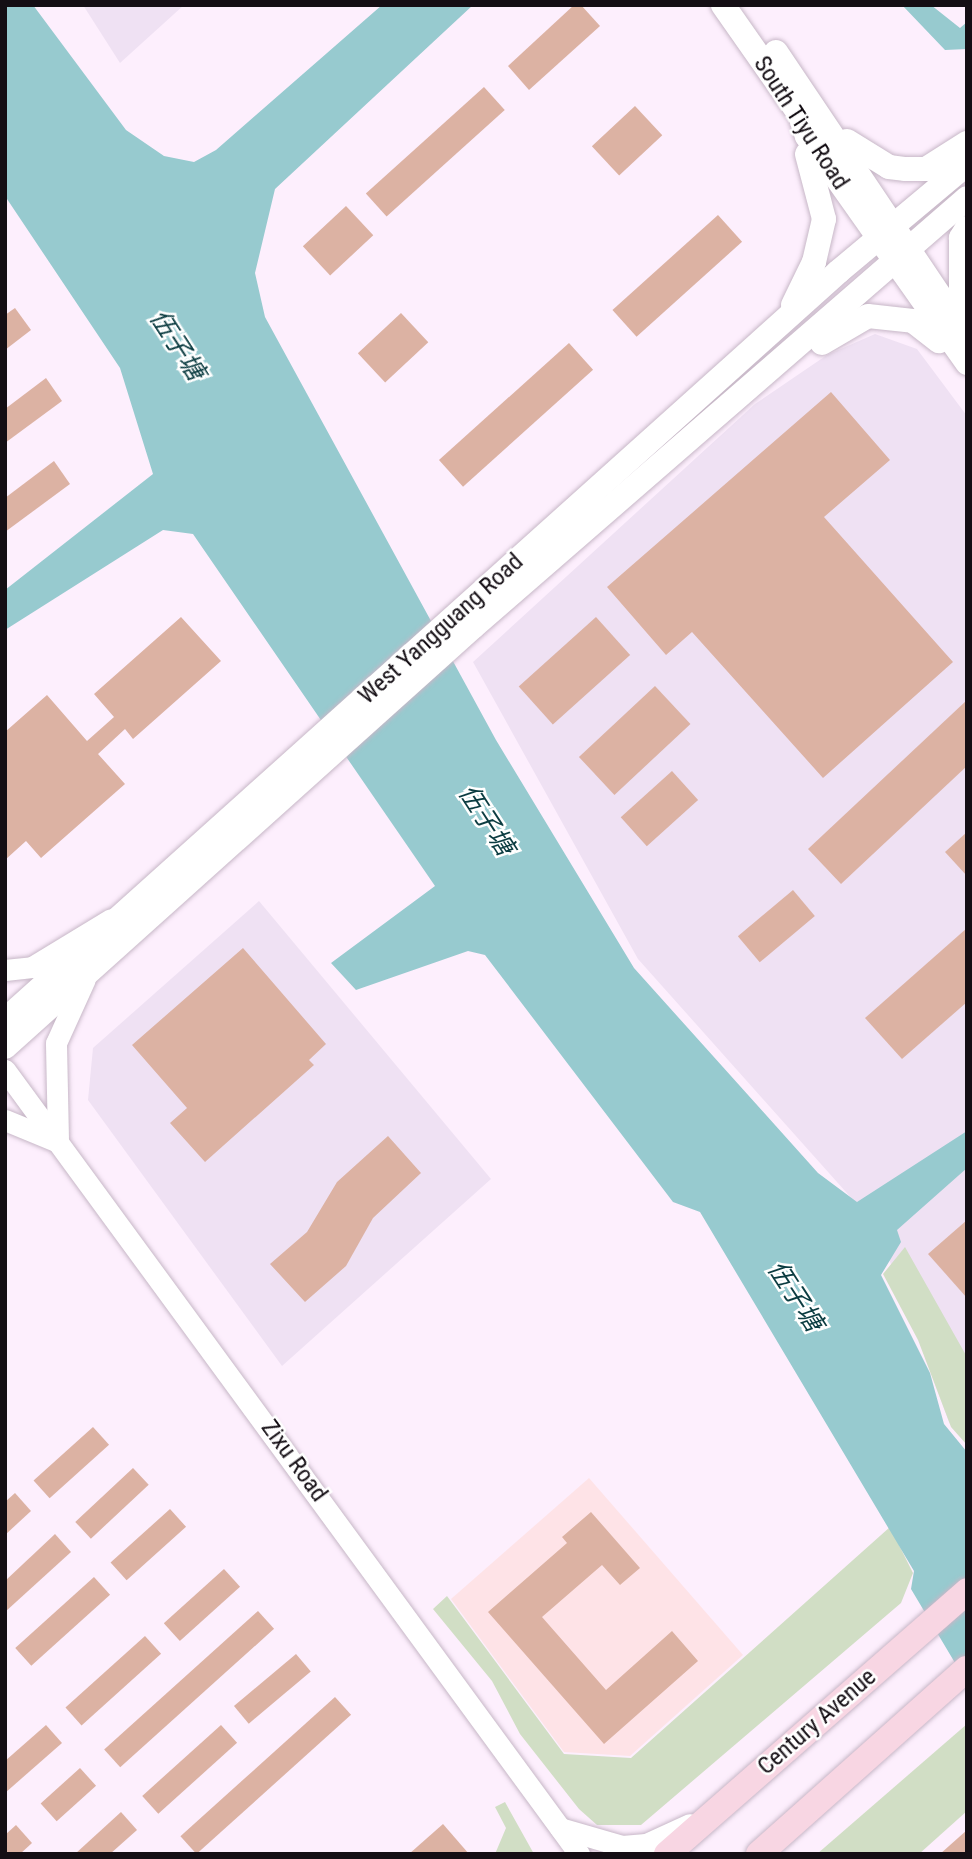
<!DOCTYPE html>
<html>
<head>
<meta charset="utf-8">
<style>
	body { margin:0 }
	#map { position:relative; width:972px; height:1859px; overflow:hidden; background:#fdeffd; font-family:"Roboto Condensed","Noto Sans SC",sans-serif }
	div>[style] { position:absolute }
	.education>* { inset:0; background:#fee3e7 }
	.medical>* { inset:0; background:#efe1f3 }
	.green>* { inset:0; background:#d1dec5 }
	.water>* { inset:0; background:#97cacf }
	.building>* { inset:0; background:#dcb2a3; transform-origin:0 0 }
	.roads { filter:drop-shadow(0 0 2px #c7b7c7) drop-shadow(0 0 2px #c7b7c7) }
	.tertiary>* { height:21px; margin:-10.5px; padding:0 10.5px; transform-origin:10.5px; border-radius:10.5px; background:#fff }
	.secondary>* { height:24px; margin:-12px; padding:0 12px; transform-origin:12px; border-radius:12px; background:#fff }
	.primary>* { height:26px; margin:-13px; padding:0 13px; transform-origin:13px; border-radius:13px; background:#f8d6e3 }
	span { translate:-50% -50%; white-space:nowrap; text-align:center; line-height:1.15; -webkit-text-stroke:5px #fff; paint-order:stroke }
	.street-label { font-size:24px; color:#140e14 }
	.water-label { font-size:26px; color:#0b3c41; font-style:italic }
	.frame { position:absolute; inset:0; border:7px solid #140e14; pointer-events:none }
</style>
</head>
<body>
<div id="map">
	<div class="education">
		<i style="clip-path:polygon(589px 1478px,743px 1655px,630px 1756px,564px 1752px,451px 1599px)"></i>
	</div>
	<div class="medical">
		<i style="clip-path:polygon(83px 5px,184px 5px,120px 63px)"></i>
		<i style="clip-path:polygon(875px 334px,917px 349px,967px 416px,967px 1441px,949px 1422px,886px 1251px,862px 1210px,638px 959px,473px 662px,755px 404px,827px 355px)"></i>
		<i style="clip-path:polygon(259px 901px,491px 1179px,282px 1366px,88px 1100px,93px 1048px)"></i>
	</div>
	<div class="green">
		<i style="clip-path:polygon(905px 1247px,967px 1357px,967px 1445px,951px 1427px,918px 1340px,883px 1274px)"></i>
		<i style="clip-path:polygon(890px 1527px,913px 1573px,901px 1603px,641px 1825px,597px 1825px,579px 1809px,520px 1734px,492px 1681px,433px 1609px,447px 1596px,564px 1754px,631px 1758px)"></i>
		<i style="clip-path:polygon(967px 1724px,967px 1811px,919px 1854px,817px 1854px)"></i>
		<i style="clip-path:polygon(505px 1802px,534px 1854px,495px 1854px,506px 1828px,495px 1807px)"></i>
	</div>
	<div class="water">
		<i style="clip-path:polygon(5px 5px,33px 5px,126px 130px,164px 156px,194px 162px,216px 150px,382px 5px,473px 5px,275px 189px,255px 273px,265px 317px,496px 740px,634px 968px,818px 1173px,857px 1202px,967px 1131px,967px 1168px,897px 1230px,901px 1242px,881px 1275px,930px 1373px,944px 1424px,967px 1452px,967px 1683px,911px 1589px,914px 1571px,700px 1212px,673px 1202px,485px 955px,468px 951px,356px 990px,331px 963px,435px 886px,193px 534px,163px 530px,5px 630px,5px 590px,153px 474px,120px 368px,5px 196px)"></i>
		<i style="clip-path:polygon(902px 5px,931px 5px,960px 28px,967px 22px,967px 49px,945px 50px)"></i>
	</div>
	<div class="building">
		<i style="clip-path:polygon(574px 5px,581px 5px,600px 26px,529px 90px,508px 66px)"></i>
		<i style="left:484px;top:87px;width:31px;height:159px;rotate:48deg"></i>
		<i style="left:635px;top:106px;width:40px;height:59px;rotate:47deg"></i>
		<i style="left:346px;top:206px;width:40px;height:59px;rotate:47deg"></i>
		<i style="left:718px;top:215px;width:36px;height:142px;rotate:48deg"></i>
		<i style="clip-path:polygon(15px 308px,31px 330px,5px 350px,5px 315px)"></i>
		<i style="left:401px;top:313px;width:40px;height:59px;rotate:47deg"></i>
		<i style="left:569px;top:343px;width:36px;height:175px;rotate:48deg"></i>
		<i style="clip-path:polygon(46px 378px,62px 401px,5px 443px,5px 409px)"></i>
		<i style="clip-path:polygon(831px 392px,890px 460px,824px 517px,953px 662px,823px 778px,692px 632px,666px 655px,607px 587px)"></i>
		<i style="clip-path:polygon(54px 461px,70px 484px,5px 532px,5px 498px)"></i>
		<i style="clip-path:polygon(181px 617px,221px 661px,133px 739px,125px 729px,98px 754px,125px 784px,41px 858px,26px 841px,5px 860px,5px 732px,47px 695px,87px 741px,114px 717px,94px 694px)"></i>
		<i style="left:596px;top:617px;width:51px;height:104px;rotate:48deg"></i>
		<i style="left:655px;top:686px;width:52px;height:104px;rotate:47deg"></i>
		<i style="clip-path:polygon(967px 700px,967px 766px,841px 884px,808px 849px)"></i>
		<i style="left:672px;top:771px;width:39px;height:69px;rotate:48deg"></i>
		<i style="clip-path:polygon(967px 832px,967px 876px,945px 852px)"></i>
		<i style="left:793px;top:890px;width:34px;height:72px;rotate:50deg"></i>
		<i style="clip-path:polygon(967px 928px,967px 1002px,902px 1059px,865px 1018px)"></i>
		<i style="clip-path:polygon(243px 948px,326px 1044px,309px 1060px,314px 1065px,205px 1162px,170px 1123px,187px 1108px,132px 1045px)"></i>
		<i style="clip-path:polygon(388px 1136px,421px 1173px,373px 1218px,346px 1266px,305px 1302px,270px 1264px,307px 1232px,337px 1182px)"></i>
		<i style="clip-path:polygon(967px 1220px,967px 1298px,928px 1254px)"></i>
		<i style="left:93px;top:1427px;width:24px;height:80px;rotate:48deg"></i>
		<i style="left:133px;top:1468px;width:23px;height:79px;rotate:47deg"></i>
		<i style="clip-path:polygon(15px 1493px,31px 1511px,5px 1535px,5px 1502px)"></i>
		<i style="left:170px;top:1509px;width:24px;height:80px;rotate:48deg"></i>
		<i style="clip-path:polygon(591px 1512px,640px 1568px,620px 1585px,602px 1565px,542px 1617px,606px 1690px,672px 1631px,698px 1661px,604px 1744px,488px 1612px,567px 1543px,562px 1537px)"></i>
		<i style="clip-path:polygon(55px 1534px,71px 1552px,5px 1612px,5px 1581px)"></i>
		<i style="left:224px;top:1569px;width:24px;height:81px;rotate:48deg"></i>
		<i style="left:94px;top:1577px;width:24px;height:106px;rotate:48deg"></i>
		<i style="left:258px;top:1611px;width:24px;height:207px;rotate:48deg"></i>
		<i style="left:145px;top:1636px;width:24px;height:107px;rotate:48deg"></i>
		<i style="left:296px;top:1654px;width:23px;height:81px;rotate:50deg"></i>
		<i style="left:335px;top:1697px;width:24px;height:208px;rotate:48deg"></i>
		<i style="clip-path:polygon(46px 1725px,62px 1743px,5px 1793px,5px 1761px)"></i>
		<i style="left:221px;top:1725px;width:24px;height:106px;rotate:48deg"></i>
		<i style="left:80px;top:1768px;width:24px;height:53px;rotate:48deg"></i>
		<i style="clip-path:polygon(121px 1812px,137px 1830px,110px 1854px,75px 1854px)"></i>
		<i style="clip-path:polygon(443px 1824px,469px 1854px,409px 1854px)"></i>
		<i style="clip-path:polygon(16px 1825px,32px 1843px,20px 1854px,5px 1854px,5px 1835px)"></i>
		<i style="clip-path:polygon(967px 1830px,967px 1854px,940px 1854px)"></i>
	</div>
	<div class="roads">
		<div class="tertiary">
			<i style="left:5px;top:970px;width:27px;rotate:-6deg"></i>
			<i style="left:32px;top:967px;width:92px;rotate:-31.3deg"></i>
			<i style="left:5px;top:1070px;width:972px;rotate:53.79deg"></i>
			<i style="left:5px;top:1120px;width:55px;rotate:22.4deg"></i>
			<i style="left:58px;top:1140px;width:97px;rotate:-91.2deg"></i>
			<i style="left:56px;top:1043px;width:70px;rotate:-65.6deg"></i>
			<i style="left:560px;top:1828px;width:65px;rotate:16.2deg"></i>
			<i style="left:622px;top:1846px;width:24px;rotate:-5deg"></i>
			<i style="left:646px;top:1844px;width:48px;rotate:-24.4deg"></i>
		</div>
		<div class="secondary">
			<i style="left:723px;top:5px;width:134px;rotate:55deg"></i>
			<i style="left:800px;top:115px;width:22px;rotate:72deg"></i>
			<i style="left:807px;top:136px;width:278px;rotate:54.8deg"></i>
			<i style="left:776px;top:52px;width:342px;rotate:56.1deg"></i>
			<i style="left:847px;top:141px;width:49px;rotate:31.8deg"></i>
			<i style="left:889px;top:167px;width:17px;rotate:7deg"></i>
			<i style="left:906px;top:169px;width:20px"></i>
			<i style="left:926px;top:169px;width:49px;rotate:-32.4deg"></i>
			<i style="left:967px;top:228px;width:12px;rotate:121deg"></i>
			<i style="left:961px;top:238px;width:61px;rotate:90deg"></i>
			<i style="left:961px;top:299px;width:13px;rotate:61deg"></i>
			<i style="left:793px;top:305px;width:48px;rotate:-64deg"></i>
			<i style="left:814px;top:262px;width:44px;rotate:-76.9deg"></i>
			<i style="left:824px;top:219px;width:67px;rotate:-104.7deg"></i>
			<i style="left:822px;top:343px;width:53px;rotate:-30.4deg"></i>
			<i style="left:868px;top:316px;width:45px;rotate:6.3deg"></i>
			<i style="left:913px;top:321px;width:33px;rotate:38deg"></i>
			<i style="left:5px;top:1020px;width:1120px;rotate:-41.92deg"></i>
			<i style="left:838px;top:272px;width:168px;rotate:-39.9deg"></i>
			<i style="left:5px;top:1047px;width:629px;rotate:-41.91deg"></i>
			<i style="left:473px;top:627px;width:654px;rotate:-40.97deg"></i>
		</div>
		<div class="primary">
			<i style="left:667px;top:1854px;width:399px;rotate:-41.2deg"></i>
			<i style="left:759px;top:1854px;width:278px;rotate:-41.7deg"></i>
		</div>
	</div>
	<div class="street-label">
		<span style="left:801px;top:123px;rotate:57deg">South Tiyu Road</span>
		<span style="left:441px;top:629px;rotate:-42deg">West Yangguang Road</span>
		<span style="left:294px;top:1461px;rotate:54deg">Zixu Road</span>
		<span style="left:817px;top:1722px;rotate:-41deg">Century Avenue</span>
	</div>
	<div class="water-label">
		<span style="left:177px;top:345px;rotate:57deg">伍子塘</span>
		<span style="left:486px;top:820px;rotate:57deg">伍子塘</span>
		<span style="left:795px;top:1296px;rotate:57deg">伍子塘</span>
	</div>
	<div class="frame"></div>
</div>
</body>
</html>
